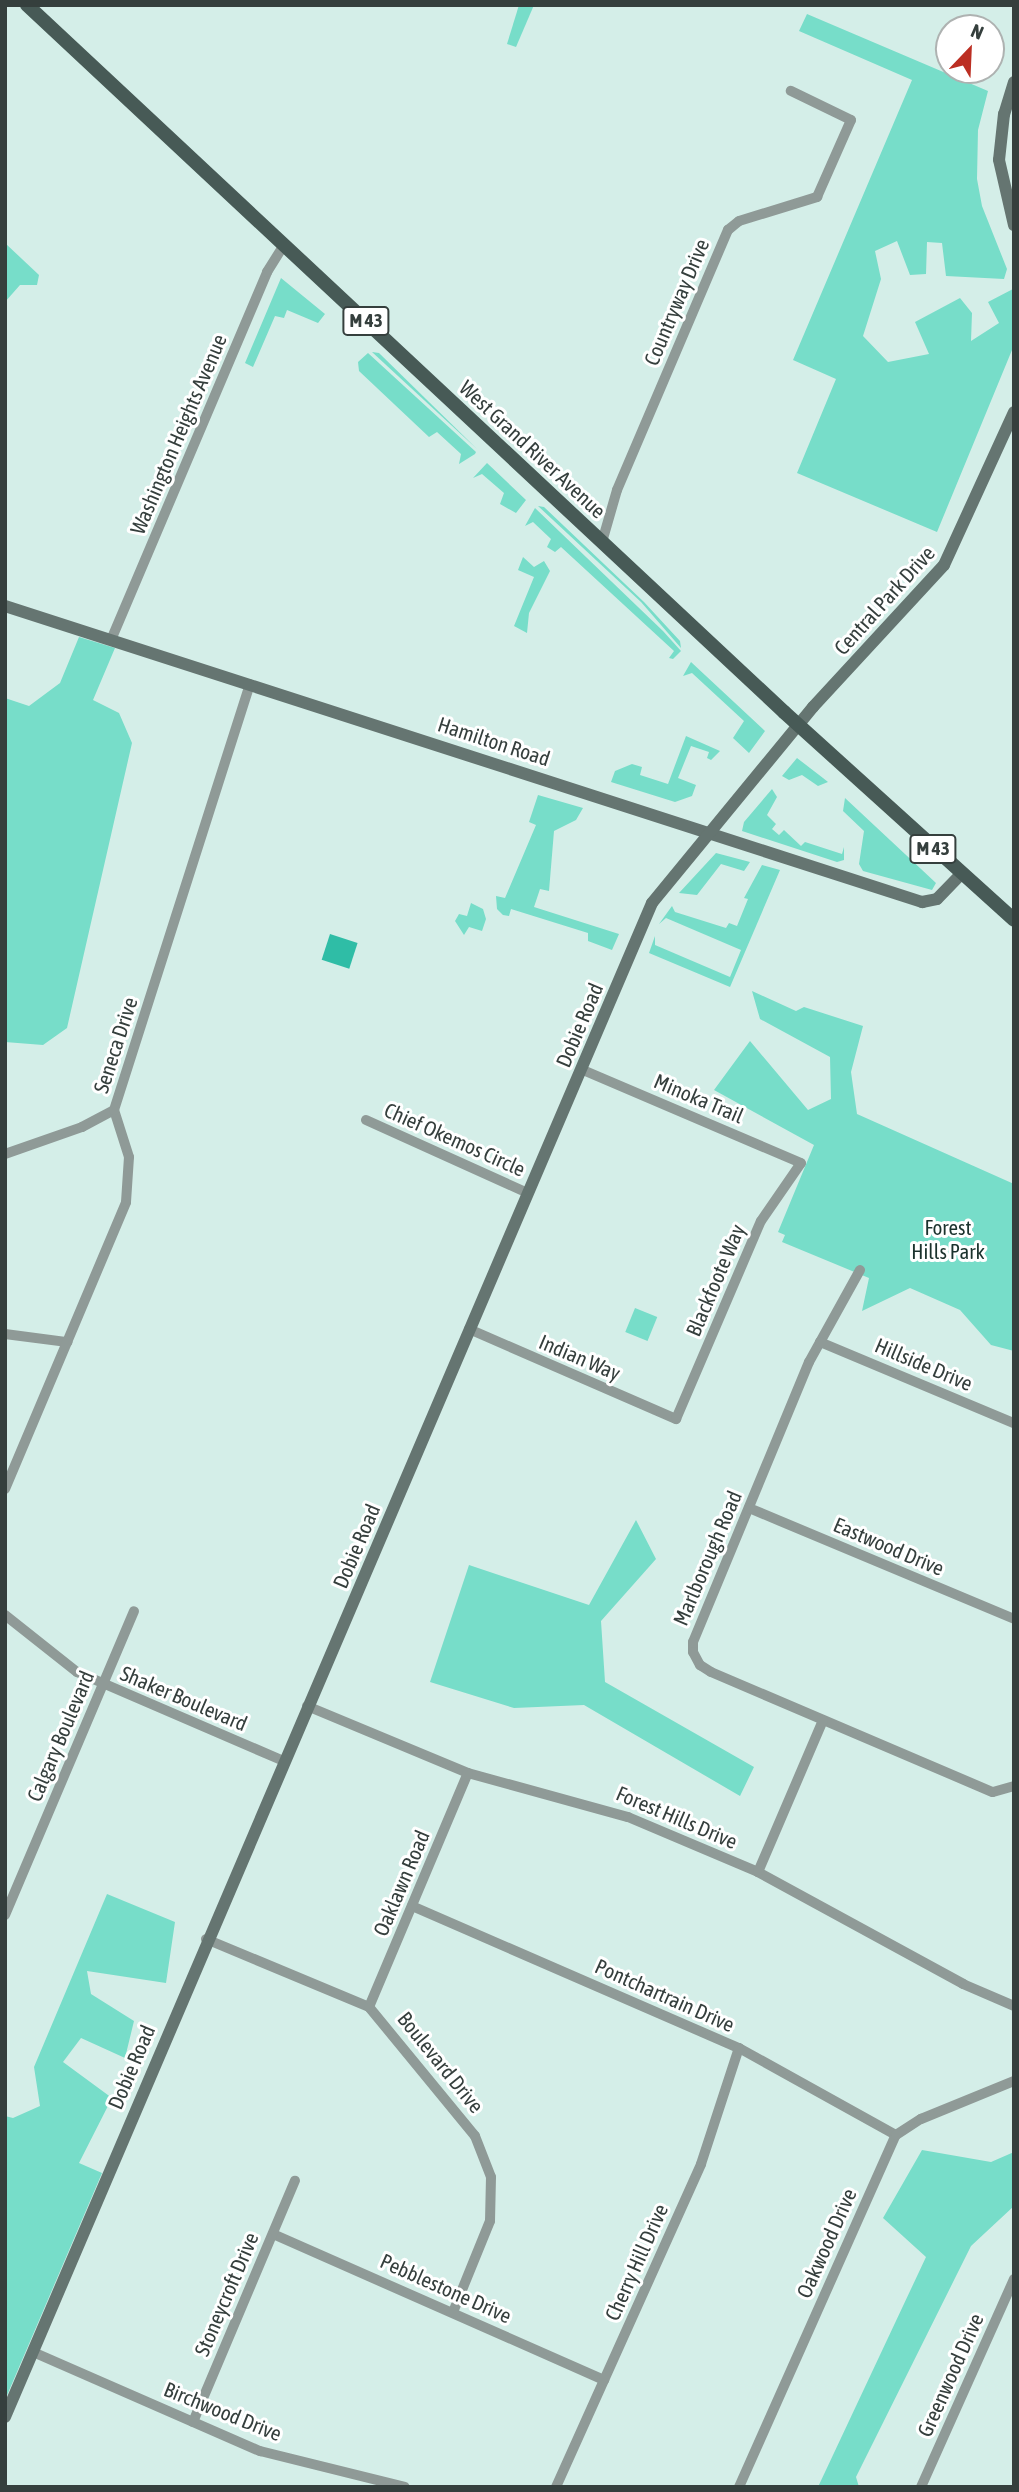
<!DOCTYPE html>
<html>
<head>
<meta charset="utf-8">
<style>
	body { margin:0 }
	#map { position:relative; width:1019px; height:2492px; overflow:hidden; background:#d4eee8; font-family:"Asap Condensed",sans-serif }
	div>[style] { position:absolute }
	.green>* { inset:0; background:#77ddc9; transform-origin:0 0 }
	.water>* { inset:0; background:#2fbda6; transform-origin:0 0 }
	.street>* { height:10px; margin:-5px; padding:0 5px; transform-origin:5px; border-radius:5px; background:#8f9a97 }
	.secondary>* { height:12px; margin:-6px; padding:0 6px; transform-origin:6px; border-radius:6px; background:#657571 }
	.primary>* { height:14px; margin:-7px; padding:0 7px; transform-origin:7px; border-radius:7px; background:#475a56 }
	span { translate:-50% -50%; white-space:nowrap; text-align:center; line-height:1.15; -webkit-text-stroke:6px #fff; paint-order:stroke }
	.shield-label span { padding:2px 5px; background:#fff; border:2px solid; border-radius:5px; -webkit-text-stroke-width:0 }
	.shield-label { font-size:19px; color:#353f3d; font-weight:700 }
	.street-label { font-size:21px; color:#353f3d }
	.park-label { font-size:21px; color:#1b322d }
	.frame { position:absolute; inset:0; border:7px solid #353f3d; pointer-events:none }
	.north { position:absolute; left:935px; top:14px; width:70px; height:70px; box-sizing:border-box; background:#fff; border:2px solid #aeb2b1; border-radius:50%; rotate:23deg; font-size:19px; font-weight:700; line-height:28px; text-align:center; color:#353f3d }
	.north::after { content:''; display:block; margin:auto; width:24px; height:32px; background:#bc2f23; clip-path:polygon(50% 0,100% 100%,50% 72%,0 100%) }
</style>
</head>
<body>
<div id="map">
	<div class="green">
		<i style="clip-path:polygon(519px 5px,534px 5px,516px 47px,507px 44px)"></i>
		<i style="clip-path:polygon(807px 14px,988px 91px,978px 130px,977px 179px,982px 206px,1007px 269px,1004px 279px,946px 276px,942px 243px,927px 242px,926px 274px,910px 275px,897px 241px,875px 251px,881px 279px,863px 336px,888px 362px,929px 354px,915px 322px,960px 298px,972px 313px,971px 341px,999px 323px,988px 302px,1013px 289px,1012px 350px,937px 532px,797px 473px,836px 379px,793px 360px,912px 80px,799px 31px)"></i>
		<i style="clip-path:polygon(5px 243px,39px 275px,37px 285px,20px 285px,5px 302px)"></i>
		<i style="clip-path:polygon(281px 278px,325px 314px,318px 323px,287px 310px,284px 318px,275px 316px,253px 367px,245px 363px)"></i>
		<i style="clip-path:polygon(372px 352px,379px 353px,477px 449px)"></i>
		<i style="clip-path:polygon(368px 353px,476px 452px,475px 454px,459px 464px,461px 454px,437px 432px,429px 437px,359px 371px,358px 362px)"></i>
		<i style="clip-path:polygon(487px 463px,526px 500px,516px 513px,500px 504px,504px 493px,482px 474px,473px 478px)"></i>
		<i style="clip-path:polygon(538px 506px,544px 507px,644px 602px,680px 641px,681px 648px,641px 602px)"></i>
		<i style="clip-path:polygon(535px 508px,663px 631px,681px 651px,673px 659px,669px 658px,674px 651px,561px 547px,555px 552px,547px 547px,551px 539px,533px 522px,525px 526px)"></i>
		<i style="clip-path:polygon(523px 557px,534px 567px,544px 561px,550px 571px,529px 613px,527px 633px,514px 626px,534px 577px,518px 570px)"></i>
		<i style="clip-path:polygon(79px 637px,115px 648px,93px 700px,119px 713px,132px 743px,67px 1028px,43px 1045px,5px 1042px,5px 698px,29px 706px,60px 683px)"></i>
		<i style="clip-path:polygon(691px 662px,765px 731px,749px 753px,733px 738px,744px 721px,692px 673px,683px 676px)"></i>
		<i style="clip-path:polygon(686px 736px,720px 751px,711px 760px,707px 758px,709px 752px,691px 746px,678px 778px,696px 785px,692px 796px,675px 802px,611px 782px,615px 771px,632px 764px,642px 767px,640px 775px,668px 784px)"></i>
		<i style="clip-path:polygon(797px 758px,823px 778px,828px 782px,818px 786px,802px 775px,789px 780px,782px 776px)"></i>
		<i style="clip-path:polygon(772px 789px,777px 797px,767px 815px,776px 824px,772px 829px,779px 835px,784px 830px,801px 846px,805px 842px,842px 854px,844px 847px,844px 860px,837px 862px,742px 831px,744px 822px)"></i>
		<i style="clip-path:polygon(538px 795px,583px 808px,576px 820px,554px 831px,549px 891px,540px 889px,534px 907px,619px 934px,612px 950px,588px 941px,588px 933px,511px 909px,509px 916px,503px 915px,497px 909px,496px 896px,505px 898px,536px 825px,529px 822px)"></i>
		<i style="clip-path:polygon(845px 798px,936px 883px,932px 890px,863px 871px,859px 864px,864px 831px,843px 811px)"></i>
		<i style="clip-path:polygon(716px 853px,750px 862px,744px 871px,721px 864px,697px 895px,679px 893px)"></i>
		<i style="clip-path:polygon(762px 865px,780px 870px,730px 987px,649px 953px,655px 936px,655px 945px,730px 977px,741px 950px,666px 918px,659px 924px,672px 906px,675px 912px,726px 928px,729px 923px,737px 926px,748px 899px,744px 898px)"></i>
		<i style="clip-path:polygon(471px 903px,483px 909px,486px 919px,482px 931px,469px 927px,464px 935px,455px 921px,459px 914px,467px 916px)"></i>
		<i style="clip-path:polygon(752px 991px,796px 1011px,804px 1007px,863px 1026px,851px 1072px,857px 1114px,1014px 1184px,1014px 1351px,991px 1345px,960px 1310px,910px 1288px,862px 1311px,869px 1278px,782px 1242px,785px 1235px,778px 1232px,814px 1145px,714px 1090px,750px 1041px,808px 1110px,831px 1099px,830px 1057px,760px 1019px)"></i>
		<i style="left:635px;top:1308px;width:24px;height:26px;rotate:22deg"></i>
		<i style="clip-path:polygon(636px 1520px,656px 1559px,601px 1621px,605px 1682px,754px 1767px,740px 1796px,584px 1705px,514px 1708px,430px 1682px,469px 1565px,589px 1605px)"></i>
		<i style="clip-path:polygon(107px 1894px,175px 1922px,166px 1983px,87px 1971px,91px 1994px,134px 2021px,125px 2058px,81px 2038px,63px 2062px,112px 2098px,79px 2163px,102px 2173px,5px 2400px,5px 2116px,13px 2118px,40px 2106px,34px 2067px)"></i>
		<i style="clip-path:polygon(922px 2150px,991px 2162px,1014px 2152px,1014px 2206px,971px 2246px,856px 2477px,859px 2487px,818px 2487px,926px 2257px,883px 2218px)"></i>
	</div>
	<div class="water">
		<i style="left:330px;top:934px;width:29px;height:27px;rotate:18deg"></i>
	</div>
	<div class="street">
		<i style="left:602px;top:542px;width:54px;rotate:-73.9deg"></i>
		<i style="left:617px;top:490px;width:283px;rotate:-66.9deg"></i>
		<i style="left:728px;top:230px;width:14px;rotate:-39deg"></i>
		<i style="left:739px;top:221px;width:82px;rotate:-17.1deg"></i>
		<i style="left:817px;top:197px;width:84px;rotate:-66.2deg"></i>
		<i style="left:851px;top:120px;width:67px;rotate:-154.2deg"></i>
		<i style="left:111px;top:640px;width:400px;rotate:-67deg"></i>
		<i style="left:267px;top:272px;width:32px;rotate:-58deg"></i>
		<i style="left:366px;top:1120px;width:178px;rotate:24.3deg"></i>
		<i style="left:5px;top:1154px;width:82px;rotate:-19.3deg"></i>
		<i style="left:82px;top:1127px;width:36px;rotate:-28deg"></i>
		<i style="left:860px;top:1270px;width:105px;rotate:119deg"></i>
		<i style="left:809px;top:1362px;width:303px;rotate:112.5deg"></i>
		<i style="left:693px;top:1642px;width:10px;rotate:90deg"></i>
		<i style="left:693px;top:1652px;width:15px;rotate:62deg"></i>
		<i style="left:700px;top:1665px;width:13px;rotate:32deg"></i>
		<i style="left:711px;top:1672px;width:306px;rotate:23.1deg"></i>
		<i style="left:993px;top:1792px;width:22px;rotate:-16deg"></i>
		<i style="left:469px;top:1329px;width:226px;rotate:23.5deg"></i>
		<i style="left:676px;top:1419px;width:215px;rotate:-66.8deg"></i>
		<i style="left:761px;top:1221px;width:70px;rotate:-55.4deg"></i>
		<i style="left:801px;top:1163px;width:239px;rotate:-156.9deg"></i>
		<i style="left:5px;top:1334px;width:63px;rotate:7.4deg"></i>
		<i style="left:820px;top:1342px;width:210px;rotate:22.7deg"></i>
		<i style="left:5px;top:1489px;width:311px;rotate:-67.1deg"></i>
		<i style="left:126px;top:1202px;width:45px;rotate:-86.2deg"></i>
		<i style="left:129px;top:1157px;width:49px;rotate:-107.7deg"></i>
		<i style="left:114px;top:1110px;width:447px;rotate:-72.3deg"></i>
		<i style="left:749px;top:1508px;width:287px;rotate:22.7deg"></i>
		<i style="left:5px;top:1615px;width:92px;rotate:38.4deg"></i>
		<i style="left:77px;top:1672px;width:225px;rotate:23.3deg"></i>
		<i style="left:307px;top:1706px;width:174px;rotate:22.6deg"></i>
		<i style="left:468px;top:1773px;width:166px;rotate:15.4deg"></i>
		<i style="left:628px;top:1817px;width:141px;rotate:22.9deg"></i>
		<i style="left:758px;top:1872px;width:234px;rotate:28.6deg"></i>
		<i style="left:963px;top:1984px;width:56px;rotate:23.3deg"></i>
		<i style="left:758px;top:1872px;width:165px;rotate:-66.8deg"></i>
		<i style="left:412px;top:1906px;width:357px;rotate:23.5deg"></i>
		<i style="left:739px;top:2048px;width:179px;rotate:29deg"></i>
		<i style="left:5px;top:1915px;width:330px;rotate:-67deg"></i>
		<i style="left:206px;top:1939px;width:177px;rotate:22.6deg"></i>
		<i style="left:369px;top:2007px;width:167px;rotate:50.6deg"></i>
		<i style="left:475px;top:2136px;width:44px;rotate:68.7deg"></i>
		<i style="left:491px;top:2177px;width:44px;rotate:91.3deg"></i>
		<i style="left:490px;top:2221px;width:98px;rotate:112.1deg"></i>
		<i style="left:369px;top:2007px;width:254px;rotate:-67.1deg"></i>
		<i style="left:273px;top:2234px;width:362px;rotate:23.8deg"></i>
		<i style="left:33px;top:2352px;width:248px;rotate:23.6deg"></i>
		<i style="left:260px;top:2451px;width:149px;rotate:13.9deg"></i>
		<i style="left:193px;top:2422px;width:262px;rotate:-67.1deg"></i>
		<i style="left:556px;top:2487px;width:354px;rotate:-65.8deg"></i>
		<i style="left:701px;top:2164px;width:122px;rotate:-71.9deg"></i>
		<i style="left:739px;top:2487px;width:385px;rotate:-66deg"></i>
		<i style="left:896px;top:2135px;width:30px;rotate:-33deg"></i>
		<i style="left:921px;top:2119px;width:100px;rotate:-22.2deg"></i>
		<i style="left:921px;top:2487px;width:228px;rotate:-65.9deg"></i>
	</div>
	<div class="secondary">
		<i style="left:1014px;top:82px;width:34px;rotate:107deg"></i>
		<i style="left:1004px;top:114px;width:46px;rotate:96.2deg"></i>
		<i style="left:999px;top:160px;width:67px;rotate:77deg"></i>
		<i style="left:5px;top:606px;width:964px;rotate:17.89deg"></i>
		<i style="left:922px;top:902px;width:15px;rotate:-11deg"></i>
		<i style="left:937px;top:899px;width:35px;rotate:-46deg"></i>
		<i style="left:5px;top:2417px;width:1646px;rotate:-66.86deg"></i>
		<i style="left:652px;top:903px;width:254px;rotate:-50.6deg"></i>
		<i style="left:813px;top:707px;width:193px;rotate:-47.3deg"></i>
		<i style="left:944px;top:565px;width:168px;rotate:-65.4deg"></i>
	</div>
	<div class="primary">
		<i style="left:27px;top:5px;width:1036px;rotate:43.04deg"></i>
		<i style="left:784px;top:712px;width:310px;rotate:42.1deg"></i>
	</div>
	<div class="shield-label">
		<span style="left:366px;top:321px">M 43</span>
		<span style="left:933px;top:849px">M 43</span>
	</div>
	<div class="street-label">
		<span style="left:676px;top:302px;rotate:-67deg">Countryway Drive</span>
		<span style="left:178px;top:434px;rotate:-67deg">Washington Heights Avenue</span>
		<span style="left:533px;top:449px;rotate:43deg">West Grand River Avenue</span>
		<span style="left:884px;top:600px;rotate:-48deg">Central Park Drive</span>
		<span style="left:494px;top:741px;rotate:18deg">Hamilton Road</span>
		<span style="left:579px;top:1025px;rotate:-67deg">Dobie Road</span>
		<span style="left:115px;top:1045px;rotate:-72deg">Seneca Drive</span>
		<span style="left:699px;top:1098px;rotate:23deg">Minoka Trail</span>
		<span style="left:455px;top:1139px;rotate:24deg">Chief Okemos Circle</span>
		<span style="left:715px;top:1280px;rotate:-67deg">Blackfoote Way</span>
		<span style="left:580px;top:1357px;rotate:23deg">Indian Way</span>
		<span style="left:924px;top:1364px;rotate:23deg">Hillside Drive</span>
		<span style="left:356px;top:1546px;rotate:-67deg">Dobie Road</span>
		<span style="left:889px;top:1546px;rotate:23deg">Eastwood Drive</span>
		<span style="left:707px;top:1558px;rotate:-67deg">Marlborough Road</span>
		<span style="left:184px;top:1698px;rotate:23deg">Shaker Boulevard</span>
		<span style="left:60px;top:1736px;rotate:-67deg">Calgary Boulevard</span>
		<span style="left:677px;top:1817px;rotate:23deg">Forest Hills Drive</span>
		<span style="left:401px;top:1883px;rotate:-67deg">Oaklawn Road</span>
		<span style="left:665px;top:1995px;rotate:24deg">Pontchartrain Drive</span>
		<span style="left:441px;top:2062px;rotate:51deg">Boulevard Drive</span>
		<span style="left:131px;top:2067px;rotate:-67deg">Dobie Road</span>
		<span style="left:826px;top:2243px;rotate:-66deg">Oakwood Drive</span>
		<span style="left:636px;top:2262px;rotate:-66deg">Cherry Hill Drive</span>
		<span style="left:446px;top:2288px;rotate:24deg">Pebblestone Drive</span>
		<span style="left:226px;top:2294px;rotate:-67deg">Stoneycroft Drive</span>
		<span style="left:950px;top:2375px;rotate:-66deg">Greenwood Drive</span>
		<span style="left:223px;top:2411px;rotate:22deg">Birchwood Drive</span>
	</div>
	<div class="park-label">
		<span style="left:948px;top:1239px">Forest<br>Hills Park</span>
	</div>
	<div class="frame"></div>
	<div class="north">N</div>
</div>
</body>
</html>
